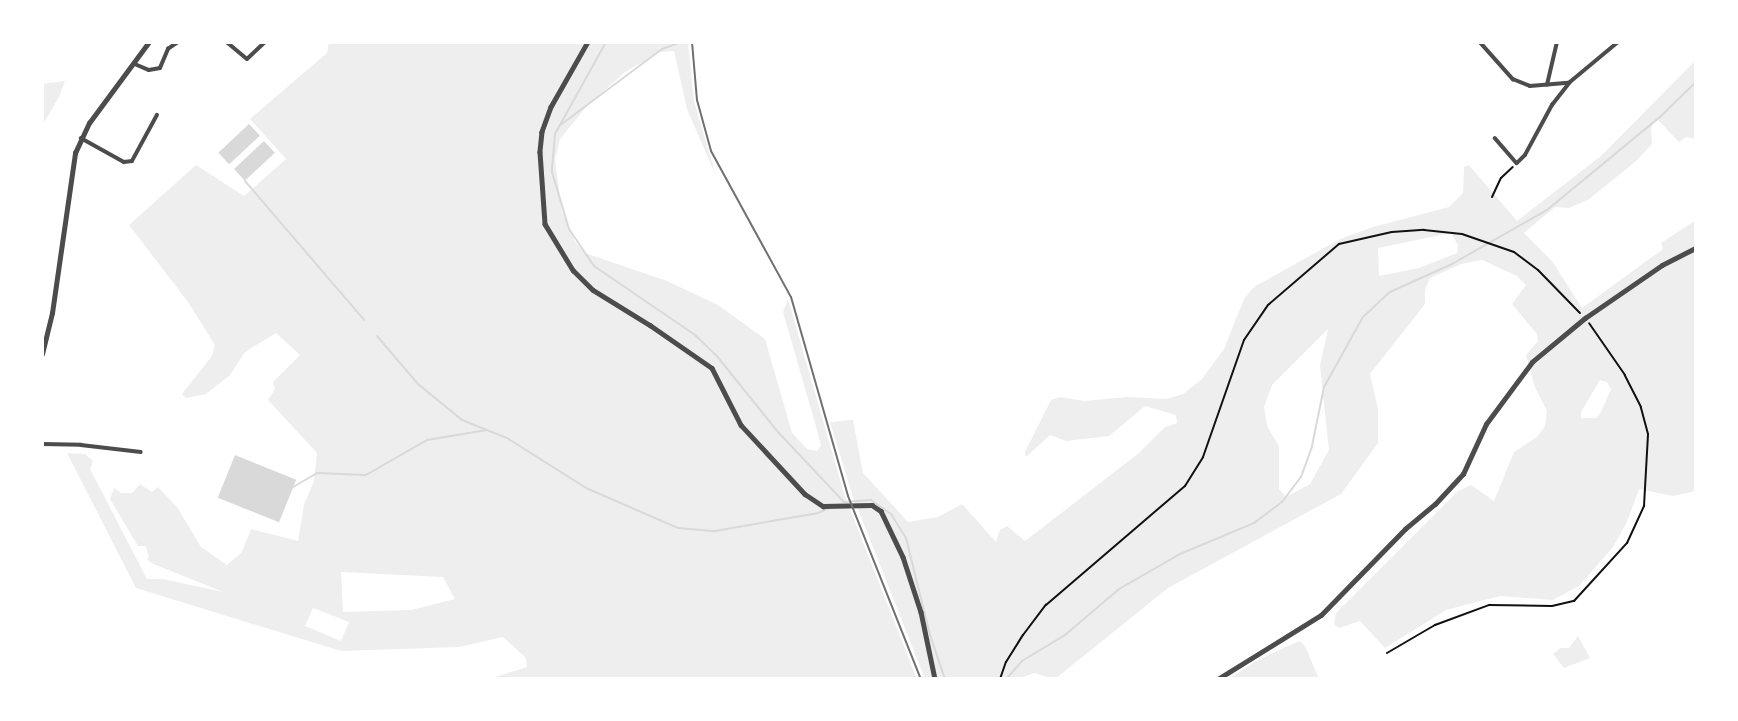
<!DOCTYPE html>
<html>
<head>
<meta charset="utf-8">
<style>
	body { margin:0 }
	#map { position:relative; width:1738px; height:721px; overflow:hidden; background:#fff; font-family:"Source Serif 4",serif }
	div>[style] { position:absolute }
	.green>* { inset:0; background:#eee }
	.water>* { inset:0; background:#d9d9d9; transform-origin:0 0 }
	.stream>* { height:2px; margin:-1px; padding:0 1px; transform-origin:1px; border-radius:1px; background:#d9d9d9 }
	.path>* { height:2px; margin:-1px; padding:0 1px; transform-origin:1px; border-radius:1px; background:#111 }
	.minor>* { height:3.5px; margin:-1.75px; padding:0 1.75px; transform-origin:1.75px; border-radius:1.75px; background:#4c4c4c }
	.tertiary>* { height:4.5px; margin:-2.25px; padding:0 2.25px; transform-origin:2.25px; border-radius:2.25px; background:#4c4c4c }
	.rail>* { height:2px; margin:-1px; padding:0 1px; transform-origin:1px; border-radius:1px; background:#707070 }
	span { translate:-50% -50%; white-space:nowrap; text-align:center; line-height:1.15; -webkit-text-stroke:5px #fff; paint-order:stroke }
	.frame { position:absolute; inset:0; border:44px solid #fff; pointer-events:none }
</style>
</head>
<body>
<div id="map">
	<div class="green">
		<i style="clip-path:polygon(evenodd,329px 42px,688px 42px,694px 101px,716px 176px,687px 109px,674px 51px,660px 52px,625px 72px,587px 106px,560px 139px,555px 160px,562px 212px,575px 242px,585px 253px,667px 281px,718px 305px,765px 339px,792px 433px,807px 449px,817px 451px,821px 446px,817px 430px,783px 312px,788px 299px,845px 497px,917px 679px,489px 679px,527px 667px,526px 658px,503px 637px,459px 647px,341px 651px,136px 588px,67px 453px,85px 454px,93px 461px,90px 469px,147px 579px,163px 579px,223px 592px,151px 563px,147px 559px,149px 557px,146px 546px,138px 546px,110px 499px,114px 488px,121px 493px,132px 493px,140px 484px,152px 492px,158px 487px,177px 507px,201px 547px,227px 565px,242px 552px,251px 529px,298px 541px,304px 505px,314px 481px,317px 453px,268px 400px,275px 389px,273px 382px,300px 355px,276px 333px,245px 352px,230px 375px,206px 394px,186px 398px,182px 394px,212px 356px,215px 345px,188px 302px,129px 225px,196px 165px,244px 196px,286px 159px,250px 119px,327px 53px,329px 42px,341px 572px,443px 577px,455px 599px,411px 610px,343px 612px,341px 572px,329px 42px,313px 608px,349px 622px,341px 641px,305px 626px,313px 608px)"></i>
		<i style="clip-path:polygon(evenodd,1696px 60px,1696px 139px,1686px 137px,1679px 142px,1658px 120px,1654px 120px,1651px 129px,1652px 144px,1635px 162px,1588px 200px,1569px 208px,1555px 207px,1524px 233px,1552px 261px,1582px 308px,1652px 257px,1663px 249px,1661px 243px,1696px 220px,1696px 491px,1673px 496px,1639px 489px,1627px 522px,1613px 547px,1579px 586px,1553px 600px,1500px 596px,1446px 610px,1385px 648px,1360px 621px,1339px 628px,1334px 624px,1336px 613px,1458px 491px,1471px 485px,1494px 501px,1514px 452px,1537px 437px,1545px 426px,1547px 411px,1535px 387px,1526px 355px,1538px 341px,1537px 334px,1512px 304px,1526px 285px,1517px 276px,1482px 260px,1461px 264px,1430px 278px,1425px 290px,1425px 304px,1370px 374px,1378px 409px,1378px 443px,1341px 494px,1168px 588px,1055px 679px,1034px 673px,1018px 679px,925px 679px,852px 494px,830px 422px,853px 420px,863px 473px,908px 522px,938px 517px,962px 504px,996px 542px,1000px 530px,1007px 526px,1025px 541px,1139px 453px,1165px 427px,1177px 423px,1176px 415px,1145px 406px,1109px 436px,1066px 441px,1050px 435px,1026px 457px,1025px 452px,1051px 400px,1060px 397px,1084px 401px,1127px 397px,1166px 399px,1183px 394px,1202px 379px,1224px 349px,1244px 299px,1254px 287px,1340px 239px,1373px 227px,1449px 207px,1463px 193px,1464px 167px,1469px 165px,1517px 221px,1601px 156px,1696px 60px,1451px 233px,1458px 245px,1457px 253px,1419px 268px,1379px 276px,1378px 248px,1451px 233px,1696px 60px,1328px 329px,1320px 366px,1329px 450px,1310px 484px,1286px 497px,1279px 489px,1279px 446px,1267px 426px,1264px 407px,1272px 385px,1328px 329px,1696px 60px,1600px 380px,1607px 382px,1611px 389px,1601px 412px,1596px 418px,1581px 418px,1581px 412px,1600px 380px)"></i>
		<i style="clip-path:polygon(65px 81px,59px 97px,42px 126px,42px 84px)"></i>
		<i style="clip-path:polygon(1578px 636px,1590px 658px,1564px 668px,1553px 654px,1560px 648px,1569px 648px)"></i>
		<i style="clip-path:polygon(1299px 641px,1305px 646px,1319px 679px,1229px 679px,1256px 661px)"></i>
	</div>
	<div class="water">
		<i style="left:249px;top:124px;width:16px;height:42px;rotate:47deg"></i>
		<i style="left:264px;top:141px;width:16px;height:41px;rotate:47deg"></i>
		<i style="left:235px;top:455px;width:66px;height:46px;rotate:22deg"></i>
	</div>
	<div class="stream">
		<i style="left:606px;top:42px;width:105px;rotate:119deg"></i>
		<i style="left:555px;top:134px;width:38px;rotate:95deg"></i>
		<i style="left:552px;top:172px;width:59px;rotate:73.4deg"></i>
		<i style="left:569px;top:229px;width:45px;rotate:56deg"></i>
		<i style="left:594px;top:266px;width:122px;rotate:34.3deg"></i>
		<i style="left:695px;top:335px;width:29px;rotate:44deg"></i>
		<i style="left:716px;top:355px;width:99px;rotate:51.2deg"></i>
		<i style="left:778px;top:432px;width:96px;rotate:46.7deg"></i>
		<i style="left:844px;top:502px;width:27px;rotate:-4deg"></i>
		<i style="left:871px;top:500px;width:24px;rotate:35deg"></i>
		<i style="left:891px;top:514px;width:28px;rotate:58deg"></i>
		<i style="left:906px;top:538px;width:100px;rotate:76.1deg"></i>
		<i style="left:930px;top:635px;width:46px;rotate:71.2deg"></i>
		<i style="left:559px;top:126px;width:129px;rotate:-36.8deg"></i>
		<i style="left:662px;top:49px;width:20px;rotate:-20deg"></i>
		<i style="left:245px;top:181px;width:183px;rotate:49.4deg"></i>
		<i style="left:377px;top:336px;width:63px;rotate:49.5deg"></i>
		<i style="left:418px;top:384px;width:57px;rotate:39.3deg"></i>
		<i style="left:462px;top:420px;width:48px;rotate:21.8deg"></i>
		<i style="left:507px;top:438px;width:93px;rotate:32.3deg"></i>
		<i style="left:586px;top:488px;width:100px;rotate:23.5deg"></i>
		<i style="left:678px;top:528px;width:37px;rotate:5deg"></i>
		<i style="left:715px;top:531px;width:105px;rotate:-9.9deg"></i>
		<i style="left:818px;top:513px;width:13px;rotate:-23deg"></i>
		<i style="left:293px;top:487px;width:28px;rotate:-30deg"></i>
		<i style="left:317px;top:473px;width:49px;rotate:2.3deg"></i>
		<i style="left:366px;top:475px;width:70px;rotate:-29.8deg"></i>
		<i style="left:427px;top:440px;width:61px;rotate:-9.5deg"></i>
		<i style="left:1006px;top:679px;width:24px;rotate:-48deg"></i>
		<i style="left:1022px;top:661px;width:50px;rotate:-31.2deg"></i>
		<i style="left:1065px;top:635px;width:71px;rotate:-40.4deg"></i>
		<i style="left:1119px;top:589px;width:70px;rotate:-29.8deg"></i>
		<i style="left:1180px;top:554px;width:80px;rotate:-22.7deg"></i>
		<i style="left:1254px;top:523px;width:35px;rotate:-37deg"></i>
		<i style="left:1282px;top:502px;width:31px;rotate:-53deg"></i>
		<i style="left:1301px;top:477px;width:33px;rotate:-70deg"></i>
		<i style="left:1312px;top:446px;width:60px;rotate:-78.5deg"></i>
		<i style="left:1324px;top:387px;width:80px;rotate:-60.9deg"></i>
		<i style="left:1363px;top:317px;width:37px;rotate:-43deg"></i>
		<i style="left:1390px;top:292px;width:68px;rotate:-24.3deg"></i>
		<i style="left:1452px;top:264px;width:109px;rotate:-29.6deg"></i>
		<i style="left:1547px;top:210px;width:148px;rotate:-39.5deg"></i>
		<i style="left:1661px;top:116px;width:49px;rotate:-44.2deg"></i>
	</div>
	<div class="path">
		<i style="left:1492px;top:197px;width:21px;rotate:-65deg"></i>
		<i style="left:1501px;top:178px;width:16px;rotate:-43deg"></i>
		<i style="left:1387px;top:653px;width:56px;rotate:-30.3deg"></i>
		<i style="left:1435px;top:625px;width:58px;rotate:-20.3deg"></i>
		<i style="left:1489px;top:605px;width:63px;rotate:0.9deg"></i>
		<i style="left:1552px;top:606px;width:23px;rotate:-13deg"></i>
		<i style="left:1574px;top:601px;width:79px;rotate:-47.6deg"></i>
		<i style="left:1627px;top:543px;width:41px;rotate:-65.3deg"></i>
		<i style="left:1644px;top:506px;width:72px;rotate:-86.8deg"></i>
		<i style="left:1648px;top:434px;width:28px;rotate:-105deg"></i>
		<i style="left:1641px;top:407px;width:36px;rotate:-117deg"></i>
		<i style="left:1625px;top:375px;width:63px;rotate:-124.7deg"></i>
		<i style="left:1000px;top:679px;width:18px;rotate:-71deg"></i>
		<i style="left:1006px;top:662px;width:32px;rotate:-58deg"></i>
		<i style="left:1023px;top:635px;width:38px;rotate:-53deg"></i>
		<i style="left:1046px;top:605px;width:183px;rotate:-40.6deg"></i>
		<i style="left:1185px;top:486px;width:34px;rotate:-58deg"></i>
		<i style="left:1203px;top:457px;width:124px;rotate:-70.7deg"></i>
		<i style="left:1244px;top:340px;width:42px;rotate:-55.6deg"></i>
		<i style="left:1268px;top:305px;width:94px;rotate:-40.7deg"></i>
		<i style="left:1339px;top:244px;width:54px;rotate:-12.8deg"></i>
		<i style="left:1392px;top:232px;width:32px;rotate:-4deg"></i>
		<i style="left:1424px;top:230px;width:38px;rotate:6deg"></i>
		<i style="left:1462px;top:234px;width:55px;rotate:19.1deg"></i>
		<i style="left:1514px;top:252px;width:30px;rotate:37deg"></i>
		<i style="left:1538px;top:270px;width:60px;rotate:45.7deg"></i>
	</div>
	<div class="minor">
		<i style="left:227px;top:42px;width:26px;rotate:40deg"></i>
		<i style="left:247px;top:59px;width:25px;rotate:-43deg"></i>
		<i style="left:1480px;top:42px;width:50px;rotate:48.3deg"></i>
		<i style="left:1513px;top:79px;width:18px;rotate:22deg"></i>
		<i style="left:1530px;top:86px;width:38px;rotate:-5deg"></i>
		<i style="left:135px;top:64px;width:15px;rotate:23deg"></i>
		<i style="left:149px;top:70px;width:11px;rotate:-10deg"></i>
		<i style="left:160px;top:68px;width:21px;rotate:-67deg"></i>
		<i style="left:168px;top:49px;width:12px;rotate:-35deg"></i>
		<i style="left:1547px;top:85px;width:44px;rotate:-76.9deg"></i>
		<i style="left:81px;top:138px;width:49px;rotate:29.2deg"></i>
		<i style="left:124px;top:162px;width:8px;rotate:-7deg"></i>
		<i style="left:132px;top:161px;width:52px;rotate:-61.5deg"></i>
		<i style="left:1495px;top:138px;width:33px;rotate:49deg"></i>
		<i style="left:1517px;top:163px;width:11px;rotate:-45deg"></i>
		<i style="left:1525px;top:155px;width:57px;rotate:-61.6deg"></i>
		<i style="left:1552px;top:105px;width:29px;rotate:-52deg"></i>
		<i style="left:1570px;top:82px;width:62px;rotate:-39.8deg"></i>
		<i style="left:42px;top:444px;width:39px;rotate:1deg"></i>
		<i style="left:81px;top:445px;width:60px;rotate:6.7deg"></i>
	</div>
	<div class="tertiary">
		<i style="left:588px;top:42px;width:75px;rotate:119.6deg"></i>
		<i style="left:551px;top:107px;width:27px;rotate:110deg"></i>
		<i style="left:542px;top:132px;width:20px;rotate:96deg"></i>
		<i style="left:540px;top:152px;width:72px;rotate:86deg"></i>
		<i style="left:545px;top:224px;width:54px;rotate:58.7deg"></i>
		<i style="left:573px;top:270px;width:28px;rotate:45deg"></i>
		<i style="left:593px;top:290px;width:67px;rotate:31.6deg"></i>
		<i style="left:650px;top:325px;width:75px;rotate:34.7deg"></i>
		<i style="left:712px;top:368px;width:64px;rotate:63deg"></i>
		<i style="left:741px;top:425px;width:94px;rotate:47.2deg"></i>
		<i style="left:805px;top:494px;width:22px;rotate:34deg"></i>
		<i style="left:823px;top:506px;width:49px;rotate:-1.2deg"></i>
		<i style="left:872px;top:505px;width:11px;rotate:34deg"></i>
		<i style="left:881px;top:511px;width:51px;rotate:64.4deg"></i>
		<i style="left:903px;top:557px;width:58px;rotate:71.9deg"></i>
		<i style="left:921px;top:612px;width:68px;rotate:78.2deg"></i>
		<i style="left:42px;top:354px;width:42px;rotate:-76.3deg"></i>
		<i style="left:52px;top:313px;width:162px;rotate:-81.8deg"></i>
		<i style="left:75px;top:153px;width:33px;rotate:-65deg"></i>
		<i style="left:89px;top:123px;width:101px;rotate:-53.5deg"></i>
		<i style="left:1218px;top:679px;width:121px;rotate:-31.9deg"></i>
		<i style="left:1321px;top:615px;width:120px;rotate:-45.7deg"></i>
		<i style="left:1405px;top:529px;width:39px;rotate:-40deg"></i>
		<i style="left:1435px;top:504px;width:41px;rotate:-47deg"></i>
		<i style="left:1463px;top:474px;width:55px;rotate:-65.3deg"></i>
		<i style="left:1486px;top:424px;width:77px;rotate:-53.4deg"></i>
		<i style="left:1532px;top:362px;width:69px;rotate:-39.7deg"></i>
		<i style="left:1585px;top:318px;width:93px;rotate:-34.5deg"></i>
		<i style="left:1662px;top:265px;width:38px;rotate:-27deg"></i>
	</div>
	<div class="rail">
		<i style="left:692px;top:42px;width:58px;rotate:85.1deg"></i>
		<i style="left:697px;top:100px;width:53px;rotate:74.6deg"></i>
		<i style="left:711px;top:151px;width:166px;rotate:61.3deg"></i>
		<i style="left:791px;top:297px;width:207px;rotate:74deg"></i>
		<i style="left:848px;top:496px;width:197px;rotate:68.3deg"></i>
	</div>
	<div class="frame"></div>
</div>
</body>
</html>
